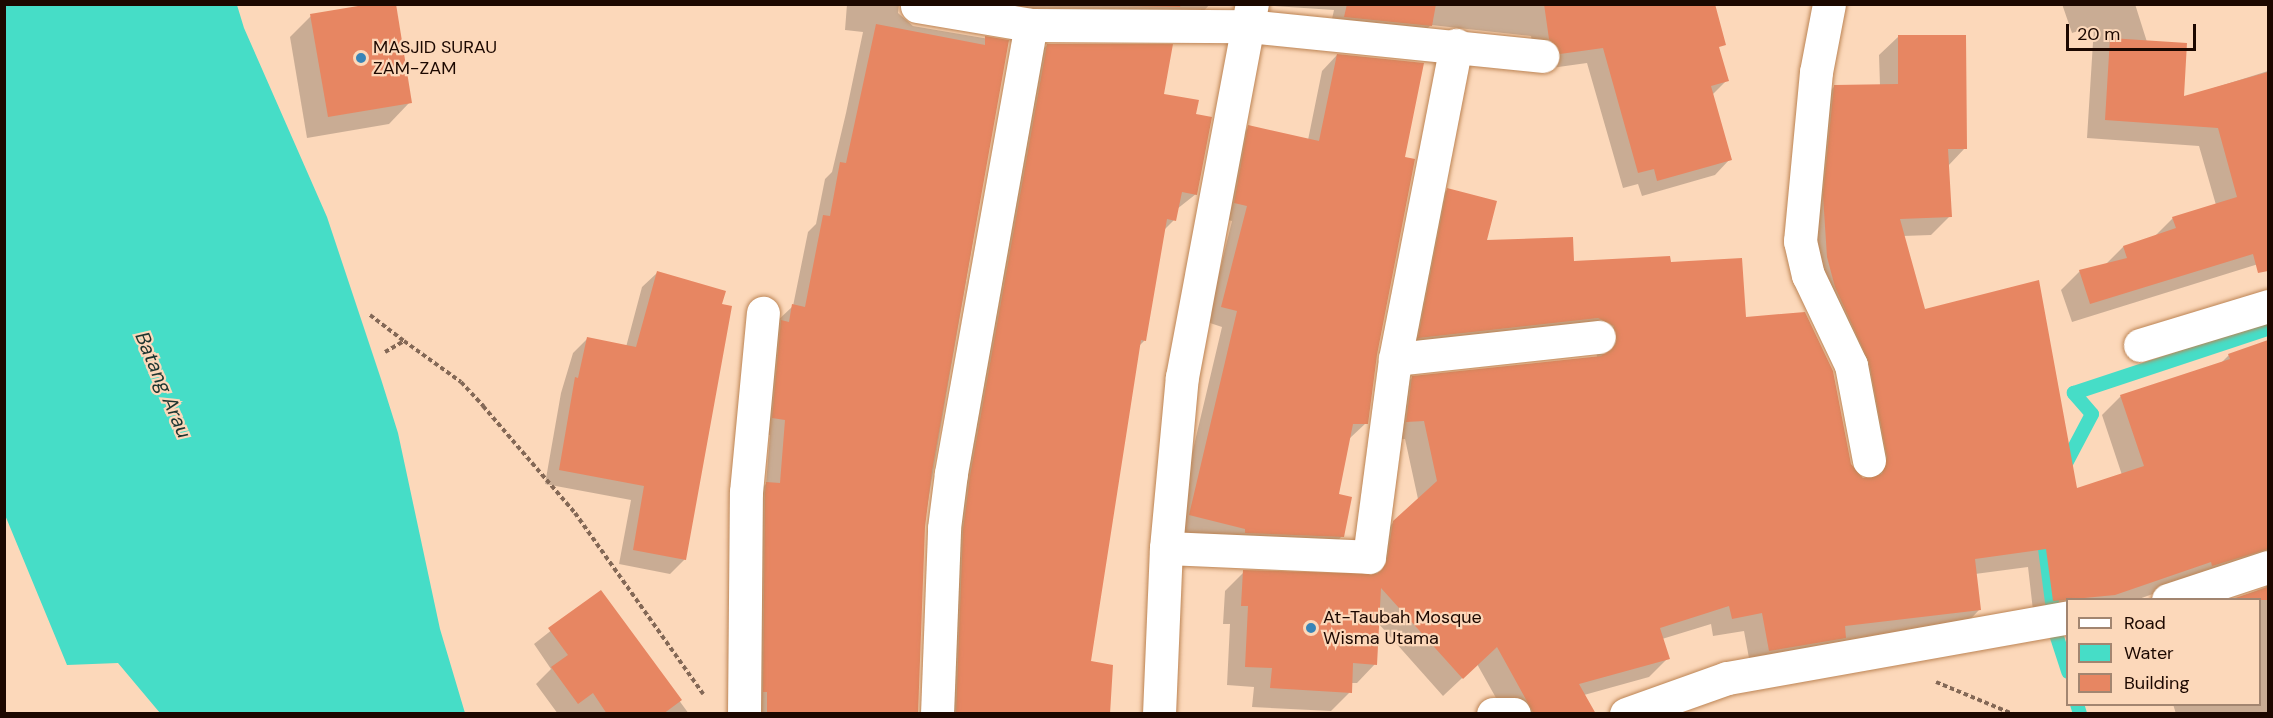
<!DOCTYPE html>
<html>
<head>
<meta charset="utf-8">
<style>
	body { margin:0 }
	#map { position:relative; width:2273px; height:718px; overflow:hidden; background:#fcd8ba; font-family:"DM Sans",sans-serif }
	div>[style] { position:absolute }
	.water>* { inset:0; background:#46ddc7 }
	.shadow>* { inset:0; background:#0003 }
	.stream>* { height:14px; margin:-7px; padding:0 7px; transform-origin:7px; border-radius:7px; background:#46ddc7 }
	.building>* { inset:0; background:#e78662 }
	.path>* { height:4px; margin-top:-2px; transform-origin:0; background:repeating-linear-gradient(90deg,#836856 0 4.5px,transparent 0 7.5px) }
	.roads { filter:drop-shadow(0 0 2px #bc8454) drop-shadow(0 0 2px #bc8454) }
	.minor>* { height:33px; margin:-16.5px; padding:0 16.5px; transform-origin:16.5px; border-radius:16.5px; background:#fff }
	.dots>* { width:16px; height:16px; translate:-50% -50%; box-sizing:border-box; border:3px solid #fcd8ba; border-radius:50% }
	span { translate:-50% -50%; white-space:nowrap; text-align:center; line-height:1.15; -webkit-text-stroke:4.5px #fcd8ba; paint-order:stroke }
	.poi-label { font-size:18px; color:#1c0800 }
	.left { translate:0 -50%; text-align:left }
	.water-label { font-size:20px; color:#1c3530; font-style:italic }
	.frame { position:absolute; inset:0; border:6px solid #1c0800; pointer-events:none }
	.legend { position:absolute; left:2066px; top:598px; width:195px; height:108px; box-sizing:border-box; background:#fcd8ba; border:2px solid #a28570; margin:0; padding:8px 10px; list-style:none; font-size:18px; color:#1c0800 }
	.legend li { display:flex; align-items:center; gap:12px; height:30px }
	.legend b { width:30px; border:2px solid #a28570 }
	.scale { position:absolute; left:2066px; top:24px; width:130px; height:27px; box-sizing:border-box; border:3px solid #1c0800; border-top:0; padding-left:8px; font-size:18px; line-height:21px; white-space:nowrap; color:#1c0800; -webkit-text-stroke:4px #fcd8ba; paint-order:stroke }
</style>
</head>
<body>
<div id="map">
	<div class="water">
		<i style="clip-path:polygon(4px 5px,237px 5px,244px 28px,327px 217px,381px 379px,398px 433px,440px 629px,465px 713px,160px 713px,118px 663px,67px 665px,5px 515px)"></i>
	</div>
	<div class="shadow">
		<i style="clip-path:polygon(847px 4px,899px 4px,898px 13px,913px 26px,1007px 42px,924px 525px,917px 714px,746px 714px,751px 499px,766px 484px,770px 435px,757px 433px,776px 322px,793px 306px,808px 232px,816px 224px,825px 179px,832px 172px,846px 113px,863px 32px,845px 30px)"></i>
		<i style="clip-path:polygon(915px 4px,1210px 4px,1194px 22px)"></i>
		<i style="clip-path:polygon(1246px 4px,1716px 4px,1705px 30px,1727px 80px,1712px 95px,1730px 159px,1715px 175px,1642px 196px,1638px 184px,1623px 188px,1587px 63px,1544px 69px,1534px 55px,1531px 36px,1431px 25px,1414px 41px,1329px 32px,1334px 10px)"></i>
		<i style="clip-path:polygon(2062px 4px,2135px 4px,2147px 42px,2182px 98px,2268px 71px,2268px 261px,2072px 322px,2061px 290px,2080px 271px,2105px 265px,2123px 247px,2154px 237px,2173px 218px,2216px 205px,2199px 146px,2087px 138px,2094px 26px,2072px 33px)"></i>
		<i style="clip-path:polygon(311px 16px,410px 102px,389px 124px,307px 138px,290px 37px)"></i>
		<i style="clip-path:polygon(1898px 37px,1965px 148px,1948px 166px,1950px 216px,1931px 235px,1903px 236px,1923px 311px,2076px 490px,2122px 475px,2102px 415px,2121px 396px,2221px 363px,2229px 355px,2268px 342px,2268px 714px,2176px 714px,2173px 704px,2260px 704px,2260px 600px,2233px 600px,2266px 587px,2268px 580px,2192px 580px,2136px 600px,2068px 600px,2068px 617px,2034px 619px,2028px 567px,1975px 574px,1979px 610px,1961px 629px,1751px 669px,1744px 631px,1713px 636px,1711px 624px,1662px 639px,1668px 658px,1649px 677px,1584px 695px,1594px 714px,1505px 714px,1477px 664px,1443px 696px,1378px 623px,1375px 664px,1357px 683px,1351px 683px,1350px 692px,1331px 711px,1252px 707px,1254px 687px,1227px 685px,1230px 624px,1223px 624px,1225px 591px,1244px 572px,1368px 577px,1374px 541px,1418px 499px,1405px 439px,1388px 440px,1393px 396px,1412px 378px,1597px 358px,1596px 345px,1400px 356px,1429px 208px,1448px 189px,1485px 241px,1573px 263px,1669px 264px,1745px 319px,1849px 465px,1863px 479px,1869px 478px,1851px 381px,1816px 306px,1815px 106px,1834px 87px,1880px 86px,1879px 55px)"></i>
		<i style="clip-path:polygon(1047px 45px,1162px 95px,1194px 115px,1196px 194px,1177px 209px,1174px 220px,1163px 231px,1145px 340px,1139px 346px,1090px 663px,1109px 714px,941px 714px,948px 546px,1031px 61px)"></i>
		<i style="clip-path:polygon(1337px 55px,1404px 158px,1366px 423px,1349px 439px,1337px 495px,1342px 536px,1327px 552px,1230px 548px,1174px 530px,1222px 327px,1207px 322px,1232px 221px,1219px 218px,1233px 143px,1249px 127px,1308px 140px,1322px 71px)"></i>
		<i style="clip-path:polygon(657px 273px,720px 305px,685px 559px,670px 574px,619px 564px,631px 500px,545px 484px,561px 393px,573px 353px,588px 338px,626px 347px,642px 287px)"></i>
		<i style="clip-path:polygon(600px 592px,689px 714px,558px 714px,536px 684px,551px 669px,534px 644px)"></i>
	</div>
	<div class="stream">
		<i style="left:2063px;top:469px;width:62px;rotate:-62.2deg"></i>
		<i style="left:2092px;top:414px;width:28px;rotate:-131deg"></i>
		<i style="left:2074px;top:393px;width:204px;rotate:-18.3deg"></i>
		<i style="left:2043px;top:533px;width:78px;rotate:82.6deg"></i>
		<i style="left:2056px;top:634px;width:40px;rotate:72deg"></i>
		<i style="left:2077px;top:704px;width:10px;rotate:73deg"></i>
	</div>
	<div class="building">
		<i style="clip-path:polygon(370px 4px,396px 4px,412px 103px,328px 117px,310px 14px)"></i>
		<i style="clip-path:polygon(1022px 4px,1181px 4px,1180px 7px)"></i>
		<i style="clip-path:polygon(1347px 4px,1436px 4px,1432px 26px,1344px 17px)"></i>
		<i style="clip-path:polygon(1544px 4px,1715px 4px,1726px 45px,1719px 47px,1729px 81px,1711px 86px,1732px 160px,1657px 181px,1654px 169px,1638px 173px,1603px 48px,1560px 54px,1549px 39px)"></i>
		<i style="clip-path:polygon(876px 24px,985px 45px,985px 36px,1009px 40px,932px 471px,925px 527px,918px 714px,767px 714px,767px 692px,763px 692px,765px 493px,766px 482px,780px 483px,785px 420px,772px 418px,781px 320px,789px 322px,792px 304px,805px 307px,823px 215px,830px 216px,840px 162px,846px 163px)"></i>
		<i style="clip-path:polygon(1898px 35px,1966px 35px,1967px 149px,1948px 149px,1952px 217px,1900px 219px,1925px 309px,2039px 280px,2077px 488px,2144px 466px,2120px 395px,2230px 359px,2228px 354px,2268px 340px,2268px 549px,2212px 566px,2211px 562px,2115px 595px,2053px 601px,2046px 549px,1975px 559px,1981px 610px,1845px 626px,1846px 638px,1769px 651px,1762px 613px,1732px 619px,1729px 606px,1660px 628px,1670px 659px,1579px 684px,1596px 714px,1534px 714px,1497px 647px,1463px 679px,1381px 588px,1377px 665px,1353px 663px,1352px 693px,1270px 688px,1272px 668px,1245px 667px,1248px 606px,1241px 606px,1243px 570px,1377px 574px,1387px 560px,1393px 521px,1437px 481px,1424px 421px,1406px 422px,1412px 376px,1601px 356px,1616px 344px,1614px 326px,1598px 318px,1418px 338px,1447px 188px,1497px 201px,1487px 240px,1573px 237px,1574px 261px,1670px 256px,1671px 262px,1742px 258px,1746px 317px,1805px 312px,1833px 371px,1851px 464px,1863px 478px,1882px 474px,1887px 457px,1869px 362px,1835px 287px,1827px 257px,1823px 195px,1834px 85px,1898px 84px)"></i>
		<i style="clip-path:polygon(2110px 38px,2187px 43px,2184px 96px,2268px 72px,2268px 271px,2258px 273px,2253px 254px,2090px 304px,2079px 270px,2127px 258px,2123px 246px,2176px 228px,2172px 217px,2237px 197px,2218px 128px,2105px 120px)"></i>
		<i style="clip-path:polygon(1047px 44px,1173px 44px,1164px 94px,1199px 100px,1196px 114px,1212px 117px,1197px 195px,1182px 192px,1176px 221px,1167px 219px,1146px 341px,1141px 340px,1091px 661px,1113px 665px,1110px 714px,956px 714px,963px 530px,970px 476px)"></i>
		<i style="clip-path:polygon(1337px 54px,1424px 63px,1405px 157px,1415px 159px,1377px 355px,1368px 424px,1353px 424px,1339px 494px,1352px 497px,1344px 537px,1245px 533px,1245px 529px,1189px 515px,1237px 311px,1221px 307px,1247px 206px,1234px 203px,1248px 125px,1319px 141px)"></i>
		<i style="clip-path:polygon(657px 271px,726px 291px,722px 304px,732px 306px,686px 560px,633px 550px,644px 486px,559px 470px,575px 377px,578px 378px,587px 337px,636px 347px)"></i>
		<i style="clip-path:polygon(2268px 587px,2268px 600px,2229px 600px)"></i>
		<i style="clip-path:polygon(601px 590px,682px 700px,663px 714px,607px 714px,593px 693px,578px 704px,551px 667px,568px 655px,548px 628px)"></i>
	</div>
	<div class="path">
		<i style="left:370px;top:315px;width:43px;rotate:37.4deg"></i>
		<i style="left:385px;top:352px;width:22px;rotate:-30deg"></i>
		<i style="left:404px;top:341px;width:70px;rotate:35.7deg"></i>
		<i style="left:461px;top:382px;width:33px;rotate:47deg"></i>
		<i style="left:483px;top:406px;width:141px;rotate:49.3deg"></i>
		<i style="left:575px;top:513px;width:222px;rotate:54.7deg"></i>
		<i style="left:1936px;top:682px;width:83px;rotate:22.6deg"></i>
		<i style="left:2119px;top:714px;width:11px"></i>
	</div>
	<div class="roads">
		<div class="minor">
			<i style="left:1829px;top:4px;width:69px;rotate:100.8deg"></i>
			<i style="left:1816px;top:72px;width:170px;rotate:95.4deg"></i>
			<i style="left:1800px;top:241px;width:35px;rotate:77deg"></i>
			<i style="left:1808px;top:275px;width:100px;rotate:64.5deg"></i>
			<i style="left:1851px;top:365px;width:97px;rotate:79.3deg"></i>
			<i style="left:917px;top:6px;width:116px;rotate:9.5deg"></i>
			<i style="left:1031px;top:25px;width:217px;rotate:0.3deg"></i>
			<i style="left:1248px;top:26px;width:296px;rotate:5.8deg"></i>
			<i style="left:2140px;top:345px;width:134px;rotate:-16.9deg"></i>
			<i style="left:1395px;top:359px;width:205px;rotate:-6.2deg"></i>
			<i style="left:1166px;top:548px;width:203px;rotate:2.5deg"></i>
			<i style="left:1369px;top:557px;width:200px;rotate:-82.5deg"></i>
			<i style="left:1395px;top:359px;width:320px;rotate:-79deg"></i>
			<i style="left:2168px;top:600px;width:105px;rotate:-18.3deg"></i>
			<i style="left:744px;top:714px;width:222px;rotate:-89.5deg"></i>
			<i style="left:746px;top:492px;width:180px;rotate:-84.6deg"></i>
			<i style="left:937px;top:714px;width:186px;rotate:-87.8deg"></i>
			<i style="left:944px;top:528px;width:55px;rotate:-82.7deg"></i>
			<i style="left:951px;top:473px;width:455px;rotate:-79.9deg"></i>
			<i style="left:1159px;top:714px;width:166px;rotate:-87.6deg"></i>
			<i style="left:1166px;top:548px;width:172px;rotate:-84.7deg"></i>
			<i style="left:1182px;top:377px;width:380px;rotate:-79.4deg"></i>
			<i style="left:1493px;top:714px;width:21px"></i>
			<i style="left:1626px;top:714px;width:107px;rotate:-19.6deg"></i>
			<i style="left:1727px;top:678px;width:346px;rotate:-10.1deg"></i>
		</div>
	</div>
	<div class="dots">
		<i style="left:361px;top:58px;background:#3985b8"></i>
		<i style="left:1311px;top:628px;background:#3985b8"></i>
	</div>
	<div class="poi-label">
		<span class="left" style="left:373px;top:58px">MASJID SURAU<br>ZAM-ZAM</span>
		<span class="left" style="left:1323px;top:628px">At-Taubah Mosque<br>Wisma Utama</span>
	</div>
	<div class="water-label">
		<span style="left:163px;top:385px;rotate:67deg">Batang Arau</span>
	</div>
	<div class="frame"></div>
	<ul class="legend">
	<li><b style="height:8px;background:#fff"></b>Road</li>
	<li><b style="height:16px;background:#46ddc7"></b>Water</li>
	<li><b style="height:16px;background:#e78662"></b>Building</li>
	</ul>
	<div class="scale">20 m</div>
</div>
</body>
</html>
